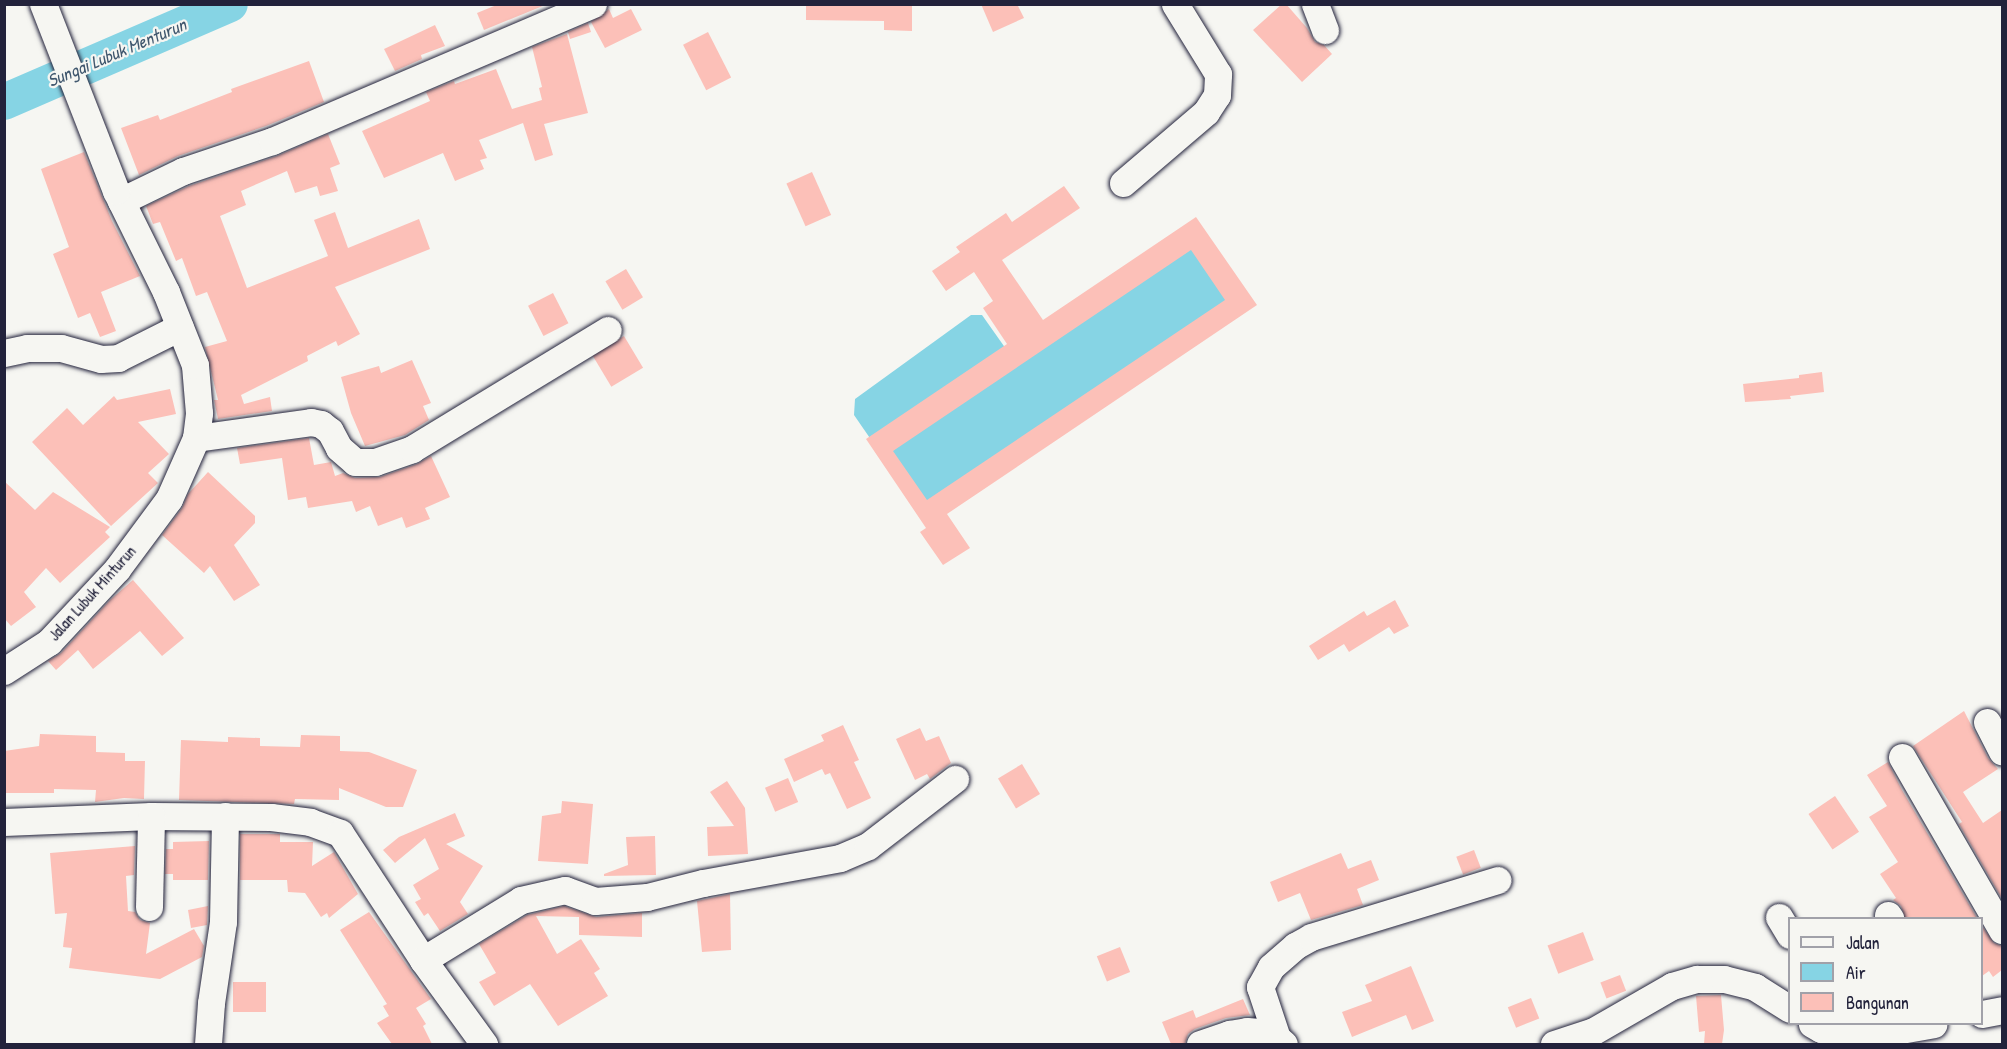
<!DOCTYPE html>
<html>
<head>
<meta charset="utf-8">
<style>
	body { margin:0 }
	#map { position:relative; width:2007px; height:1049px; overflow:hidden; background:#f6f6f2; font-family:"Patrick Hand",sans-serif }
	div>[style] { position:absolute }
	.water>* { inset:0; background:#86d4e4 }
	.river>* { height:36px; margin:-18px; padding:0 18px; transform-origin:18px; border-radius:18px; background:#86d4e4 }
	.building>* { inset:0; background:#fcc0b8; transform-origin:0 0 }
	.roads { filter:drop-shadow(0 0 2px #22223b) drop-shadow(0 0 2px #22223b) }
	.minor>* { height:27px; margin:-13.5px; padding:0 13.5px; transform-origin:13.5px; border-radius:13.5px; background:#f6f6f2 }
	span { translate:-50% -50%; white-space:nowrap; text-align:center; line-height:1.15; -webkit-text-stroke:4.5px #f6f6f2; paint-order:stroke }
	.street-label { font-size:16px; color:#22223b }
	.water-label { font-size:18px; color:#40576e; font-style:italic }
	.frame { position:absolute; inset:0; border:6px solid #22223b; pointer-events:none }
	.legend { position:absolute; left:1788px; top:917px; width:195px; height:108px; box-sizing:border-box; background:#f6f6f2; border:2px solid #a1a1a9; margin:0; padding:8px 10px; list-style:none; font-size:18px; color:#22223b }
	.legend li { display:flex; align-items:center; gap:12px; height:30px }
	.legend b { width:30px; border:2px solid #a1a1a9 }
</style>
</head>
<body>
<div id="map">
	<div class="water">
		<i style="clip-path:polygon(1194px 245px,1230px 300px,934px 503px,914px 502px,854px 415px,855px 399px,971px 315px,982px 315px,1006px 349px)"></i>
	</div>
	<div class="river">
		<i style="left:4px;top:102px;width:246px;rotate:-23.4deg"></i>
	</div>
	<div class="building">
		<i style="clip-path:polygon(499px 4px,545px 4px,545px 5px,484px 30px,477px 13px)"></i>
		<i style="clip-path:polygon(806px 4px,912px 4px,912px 31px,884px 30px,884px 21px,806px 20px)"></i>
		<i style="clip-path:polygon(981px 4px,1017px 4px,1024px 18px,993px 32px)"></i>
		<i style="clip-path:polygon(1282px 4px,1286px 4px,1307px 28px,1315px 42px,1324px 45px,1332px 54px,1302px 82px,1253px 30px)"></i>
		<i style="clip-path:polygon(609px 9px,613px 18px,631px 9px,642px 30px,605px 48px,591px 22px)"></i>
		<i style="clip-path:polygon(588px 23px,591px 32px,570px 39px,568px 32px)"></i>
		<i style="clip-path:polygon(435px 25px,445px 46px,421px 55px,422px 59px,395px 71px,384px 49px)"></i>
		<i style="left:708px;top:32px;width:51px;height:28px;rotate:63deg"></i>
		<i style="clip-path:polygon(567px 34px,588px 113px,544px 124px,553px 155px,535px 161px,523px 123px,479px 140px,487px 158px,480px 160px,484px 169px,455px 181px,443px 153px,384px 178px,362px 131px,430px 101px,426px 92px,454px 81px,455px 84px,496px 69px,512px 109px,542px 100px,539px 88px,542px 87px,532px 47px)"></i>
		<i style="clip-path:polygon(309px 61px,324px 102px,266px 126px,178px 156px,139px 175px,121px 128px,158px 115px,160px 120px,232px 92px,231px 89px)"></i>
		<i style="clip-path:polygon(328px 134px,340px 164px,330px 168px,338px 191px,320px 196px,317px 186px,295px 193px,287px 171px,241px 191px,246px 205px,220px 216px,247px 288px,328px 256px,314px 220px,335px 212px,348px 248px,419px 219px,430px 249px,335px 287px,360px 334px,338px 346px,336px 341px,307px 356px,308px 361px,241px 395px,244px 404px,270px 397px,272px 411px,218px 419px,214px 400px,218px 400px,205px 347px,227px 341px,207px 292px,196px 296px,182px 258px,176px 261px,160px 222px,153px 224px,146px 206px,189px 186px,277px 156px)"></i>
		<i style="clip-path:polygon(84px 152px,112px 221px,140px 276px,101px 292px,116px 331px,100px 337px,90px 313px,78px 318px,53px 254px,69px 247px,41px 169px)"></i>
		<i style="left:812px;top:172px;width:47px;height:28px;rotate:66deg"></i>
		<i style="clip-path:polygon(evenodd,1064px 186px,1080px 208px,1002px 260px,1043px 320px,1196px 217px,1257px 305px,947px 514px,970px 548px,943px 565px,920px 532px,926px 528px,866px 439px,1007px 344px,983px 308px,993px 301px,974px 272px,946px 291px,932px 271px,960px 252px,956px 247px,1006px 213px,1012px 222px,1064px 186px,1191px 250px,1225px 300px,927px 500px,893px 451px,1191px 250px)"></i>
		<i style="left:626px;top:269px;width:33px;height:24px;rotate:59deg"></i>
		<i style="left:553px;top:293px;width:34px;height:28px;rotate:63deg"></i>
		<i style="left:624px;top:336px;width:37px;height:37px;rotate:59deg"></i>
		<i style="clip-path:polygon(412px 360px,431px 403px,423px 406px,429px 420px,405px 435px,365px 446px,351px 413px,341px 377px,379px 366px,381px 373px)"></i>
		<i style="clip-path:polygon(1822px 372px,1824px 392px,1790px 396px,1791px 399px,1745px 402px,1743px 384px,1799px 378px,1799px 375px)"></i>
		<i style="clip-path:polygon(170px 389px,176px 414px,138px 422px,169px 454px,148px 473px,158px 483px,111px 526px,32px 442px,67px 408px,83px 425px,114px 396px,117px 400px)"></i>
		<i style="clip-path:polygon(309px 438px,314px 465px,331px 462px,335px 476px,343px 473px,355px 478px,380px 477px,417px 464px,431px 456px,450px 497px,425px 508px,430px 519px,406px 528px,402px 517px,378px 526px,370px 506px,356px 512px,352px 501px,308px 508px,306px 497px,288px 500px,282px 458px,240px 464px,237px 448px)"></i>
		<i style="clip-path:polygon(208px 472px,255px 516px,255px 523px,234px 545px,260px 585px,234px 601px,210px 566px,204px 573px,162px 535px,182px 508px,188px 494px)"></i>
		<i style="clip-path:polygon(4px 481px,35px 510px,53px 492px,110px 527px,105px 532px,110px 537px,60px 583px,46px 568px,24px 592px,36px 607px,11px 626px,4px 618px)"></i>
		<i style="clip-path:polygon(133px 580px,184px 638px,162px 656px,140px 631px,93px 669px,78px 650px,56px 670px,48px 661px,61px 653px,110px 600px)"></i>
		<i style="clip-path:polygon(1395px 600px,1409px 626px,1394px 634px,1389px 627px,1349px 652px,1344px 644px,1318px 660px,1309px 646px,1364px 611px,1367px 616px)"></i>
		<i style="clip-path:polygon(1964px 711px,1988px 758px,1998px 769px,1963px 792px,1983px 823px,2002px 810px,2002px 899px,1959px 824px,1962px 822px,1913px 746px)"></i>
		<i style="clip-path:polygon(843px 725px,859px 760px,854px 762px,871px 798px,847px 809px,830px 773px,825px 775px,822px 769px,794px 782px,784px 759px,824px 741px,821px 735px)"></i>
		<i style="clip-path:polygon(920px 728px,926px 741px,939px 736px,951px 763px,930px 779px,927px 774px,915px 780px,896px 739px)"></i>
		<i style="clip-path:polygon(40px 734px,96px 736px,96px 752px,125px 753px,125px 761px,145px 761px,144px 799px,124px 798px,95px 802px,96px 790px,54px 789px,54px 793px,4px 793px,4px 751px,39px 746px)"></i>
		<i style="clip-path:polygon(301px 735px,340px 736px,340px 751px,369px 752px,417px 770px,403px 807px,386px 807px,339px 788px,339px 800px,295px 799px,294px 804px,179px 800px,181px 740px,228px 742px,228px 737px,260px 738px,260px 746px,300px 747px)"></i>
		<i style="clip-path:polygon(1888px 762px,1902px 790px,1977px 918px,1905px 918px,1901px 906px,1893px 900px,1896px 898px,1880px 874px,1898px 862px,1869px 817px,1887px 806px,1867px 775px)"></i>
		<i style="left:1022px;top:764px;width:35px;height:28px;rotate:59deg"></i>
		<i style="left:788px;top:778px;width:26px;height:25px;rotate:67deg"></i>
		<i style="clip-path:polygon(727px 781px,745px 808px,748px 854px,708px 856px,707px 827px,734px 826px,710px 792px)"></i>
		<i style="left:1835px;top:796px;width:43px;height:32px;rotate:56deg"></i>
		<i style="clip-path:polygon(562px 801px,593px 804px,588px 864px,538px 861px,542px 816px,561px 813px)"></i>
		<i style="clip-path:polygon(455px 813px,465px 836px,446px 844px,483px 866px,460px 902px,468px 914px,440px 931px,428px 913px,424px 916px,415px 902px,421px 899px,413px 885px,439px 869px,425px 838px,395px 863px,383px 850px,399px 837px)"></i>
		<i style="clip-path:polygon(240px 834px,280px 834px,280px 842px,313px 842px,312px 866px,334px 852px,358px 894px,329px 918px,327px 913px,321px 917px,305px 893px,288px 892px,287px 880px,240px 880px)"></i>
		<i style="clip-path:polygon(655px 836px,656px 875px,604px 876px,604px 874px,628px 865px,626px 837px)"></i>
		<i style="clip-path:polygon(209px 841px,208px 880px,173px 880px,173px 874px,165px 874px,166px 849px,173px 849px,173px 842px)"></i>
		<i style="clip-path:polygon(135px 846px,134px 875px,126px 876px,128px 911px,135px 912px,140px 920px,150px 923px,146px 954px,194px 929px,204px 946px,202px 957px,160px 979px,69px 968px,72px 948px,63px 947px,67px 913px,55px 914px,50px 853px)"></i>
		<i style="left:1474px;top:850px;width:19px;height:19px;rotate:69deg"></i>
		<i style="clip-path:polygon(1341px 853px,1348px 869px,1371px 860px,1379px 880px,1357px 889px,1363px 905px,1311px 920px,1300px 893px,1278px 902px,1270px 882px)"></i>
		<i style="clip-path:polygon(730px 894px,731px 950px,702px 952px,697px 901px)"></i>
		<i style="clip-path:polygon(208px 906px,207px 925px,191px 928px,188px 910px)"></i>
		<i style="clip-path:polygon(564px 906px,596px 917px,642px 913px,642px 937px,579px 935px,579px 917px,536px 916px,557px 954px,581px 939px,600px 969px,594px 973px,608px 996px,558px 1026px,530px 984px,494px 1006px,479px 982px,496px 973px,479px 944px,527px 915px)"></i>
		<i style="clip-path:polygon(369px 912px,431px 999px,416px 1008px,426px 1024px,423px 1026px,432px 1044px,392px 1044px,377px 1023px,389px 1016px,383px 1006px,387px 1004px,340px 930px)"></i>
		<i style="clip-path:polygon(1982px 926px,1994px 943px,2002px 946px,2002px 970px,1993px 977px,1989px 971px,1982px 976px)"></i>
		<i style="left:1583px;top:932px;width:30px;height:38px;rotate:69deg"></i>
		<i style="left:1120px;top:947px;width:27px;height:25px;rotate:68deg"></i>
		<i style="clip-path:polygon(1411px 966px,1434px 1021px,1412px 1030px,1406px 1015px,1352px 1037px,1342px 1012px,1372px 1001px,1365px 985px)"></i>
		<i style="left:1620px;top:975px;width:17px;height:21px;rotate:69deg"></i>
		<i style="left:266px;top:982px;width:30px;height:33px;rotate:90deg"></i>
		<i style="clip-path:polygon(1721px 995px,1724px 1030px,1722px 1044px,1704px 1044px,1705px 1031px,1699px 1032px,1696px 996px)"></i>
		<i style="left:1531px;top:998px;width:22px;height:25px;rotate:68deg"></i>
		<i style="clip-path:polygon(1243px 999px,1250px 1015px,1226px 1018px,1195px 1029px,1188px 1034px,1185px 1044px,1171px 1044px,1162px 1022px,1193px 1010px,1196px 1018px)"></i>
	</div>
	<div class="roads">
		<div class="minor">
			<i style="left:1315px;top:4px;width:28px;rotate:69deg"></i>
			<i style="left:1123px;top:183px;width:109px;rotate:-40.5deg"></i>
			<i style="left:1206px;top:112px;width:20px;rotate:-57deg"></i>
			<i style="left:1217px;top:95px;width:21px;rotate:-87deg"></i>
			<i style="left:1218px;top:74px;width:82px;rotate:-121.6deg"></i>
			<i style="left:121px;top:201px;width:69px;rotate:-25.8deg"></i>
			<i style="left:183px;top:171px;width:94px;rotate:-18.6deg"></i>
			<i style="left:272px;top:141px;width:349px;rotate:-23.1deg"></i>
			<i style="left:4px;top:353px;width:24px;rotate:-12deg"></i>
			<i style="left:27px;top:348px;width:34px"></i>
			<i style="left:61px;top:348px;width:41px;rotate:15.4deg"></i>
			<i style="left:101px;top:359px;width:17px;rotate:-3deg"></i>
			<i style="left:118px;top:358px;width:69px;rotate:-26.6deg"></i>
			<i style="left:196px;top:438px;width:116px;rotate:-7.9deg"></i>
			<i style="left:311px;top:422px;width:10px;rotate:11deg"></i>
			<i style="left:321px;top:424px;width:11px;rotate:38deg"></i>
			<i style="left:330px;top:431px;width:19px;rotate:62deg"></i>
			<i style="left:339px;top:448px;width:21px;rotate:41deg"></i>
			<i style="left:355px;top:462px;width:20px"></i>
			<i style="left:375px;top:462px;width:39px;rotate:-19deg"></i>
			<i style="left:412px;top:449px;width:229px;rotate:-31.3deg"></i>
			<i style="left:4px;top:671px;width:54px;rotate:-32.8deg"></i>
			<i style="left:49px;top:642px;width:100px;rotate:-47deg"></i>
			<i style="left:117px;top:569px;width:87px;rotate:-53.4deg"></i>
			<i style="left:169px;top:499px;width:67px;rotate:-66.1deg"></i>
			<i style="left:196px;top:438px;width:25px;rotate:-83deg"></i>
			<i style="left:199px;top:413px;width:48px;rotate:-94.8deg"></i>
			<i style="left:195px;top:365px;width:79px;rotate:-111.7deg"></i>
			<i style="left:166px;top:292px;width:113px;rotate:-116.3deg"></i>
			<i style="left:116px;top:191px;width:201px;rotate:-111.3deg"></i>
			<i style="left:1987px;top:722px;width:33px;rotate:63deg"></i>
			<i style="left:1902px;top:757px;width:200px;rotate:60deg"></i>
			<i style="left:4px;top:822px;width:147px;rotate:-2.3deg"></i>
			<i style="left:151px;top:816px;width:120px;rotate:0.5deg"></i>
			<i style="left:271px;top:817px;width:39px;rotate:7deg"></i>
			<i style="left:310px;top:822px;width:32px;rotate:20deg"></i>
			<i style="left:340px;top:833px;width:152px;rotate:56.8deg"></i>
			<i style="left:423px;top:960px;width:104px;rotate:54deg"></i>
			<i style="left:149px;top:907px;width:91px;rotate:-88.7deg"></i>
			<i style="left:1888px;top:915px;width:4px;rotate:56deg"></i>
			<i style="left:1779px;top:917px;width:21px;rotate:59deg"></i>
			<i style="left:423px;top:960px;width:115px;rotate:-31.5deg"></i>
			<i style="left:521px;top:900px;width:45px;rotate:-12.8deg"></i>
			<i style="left:565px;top:890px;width:32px;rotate:20deg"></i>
			<i style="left:595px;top:901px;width:52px;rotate:-4.4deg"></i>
			<i style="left:647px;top:897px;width:58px;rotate:-14deg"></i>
			<i style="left:703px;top:883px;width:139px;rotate:-10.3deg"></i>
			<i style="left:840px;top:858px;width:30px;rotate:-23deg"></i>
			<i style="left:868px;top:846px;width:110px;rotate:-37.6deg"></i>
			<i style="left:1982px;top:1014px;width:20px;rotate:-11deg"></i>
			<i style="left:1812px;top:1024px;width:10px;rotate:29deg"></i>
			<i style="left:1821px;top:1029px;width:74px;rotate:1.5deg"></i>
			<i style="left:1895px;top:1031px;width:39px;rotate:-10deg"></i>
			<i style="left:1277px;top:1038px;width:54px;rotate:-108.4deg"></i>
			<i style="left:1260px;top:987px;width:23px;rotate:-61deg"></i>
			<i style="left:1271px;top:967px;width:32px;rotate:-41deg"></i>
			<i style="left:1295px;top:946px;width:18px;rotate:-29deg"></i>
			<i style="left:1311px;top:937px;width:195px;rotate:-17deg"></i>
			<i style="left:208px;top:1044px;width:41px;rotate:-85.8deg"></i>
			<i style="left:211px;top:1003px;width:82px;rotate:-81.6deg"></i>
			<i style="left:223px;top:922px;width:106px;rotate:-88.9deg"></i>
			<i style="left:1200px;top:1044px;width:31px;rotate:-19deg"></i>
			<i style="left:1229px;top:1034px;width:18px;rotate:-9deg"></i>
			<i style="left:1247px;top:1031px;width:16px;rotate:4deg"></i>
			<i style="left:1263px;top:1032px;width:15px;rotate:23deg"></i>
			<i style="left:1277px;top:1038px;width:9px;rotate:41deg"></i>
			<i style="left:1554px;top:1044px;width:40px;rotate:-18deg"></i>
			<i style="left:1592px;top:1032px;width:92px;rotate:-29.9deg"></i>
			<i style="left:1672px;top:986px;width:26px;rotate:-16deg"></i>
			<i style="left:1697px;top:979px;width:27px"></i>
			<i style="left:1724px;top:979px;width:32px;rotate:14deg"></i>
			<i style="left:1755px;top:987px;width:41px;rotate:32.2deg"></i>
		</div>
	</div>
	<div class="street-label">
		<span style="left:92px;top:593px;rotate:-48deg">Jalan Lubuk Minturun</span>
	</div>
	<div class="water-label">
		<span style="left:117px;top:53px;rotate:-23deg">Sungai Lubuk Menturun</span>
	</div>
	<div class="frame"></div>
	<ul class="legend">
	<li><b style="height:8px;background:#f6f6f2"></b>Jalan</li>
	<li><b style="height:16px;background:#86d4e4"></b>Air</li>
	<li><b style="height:16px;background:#fcc0b8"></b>Bangunan</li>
	</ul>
</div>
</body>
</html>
